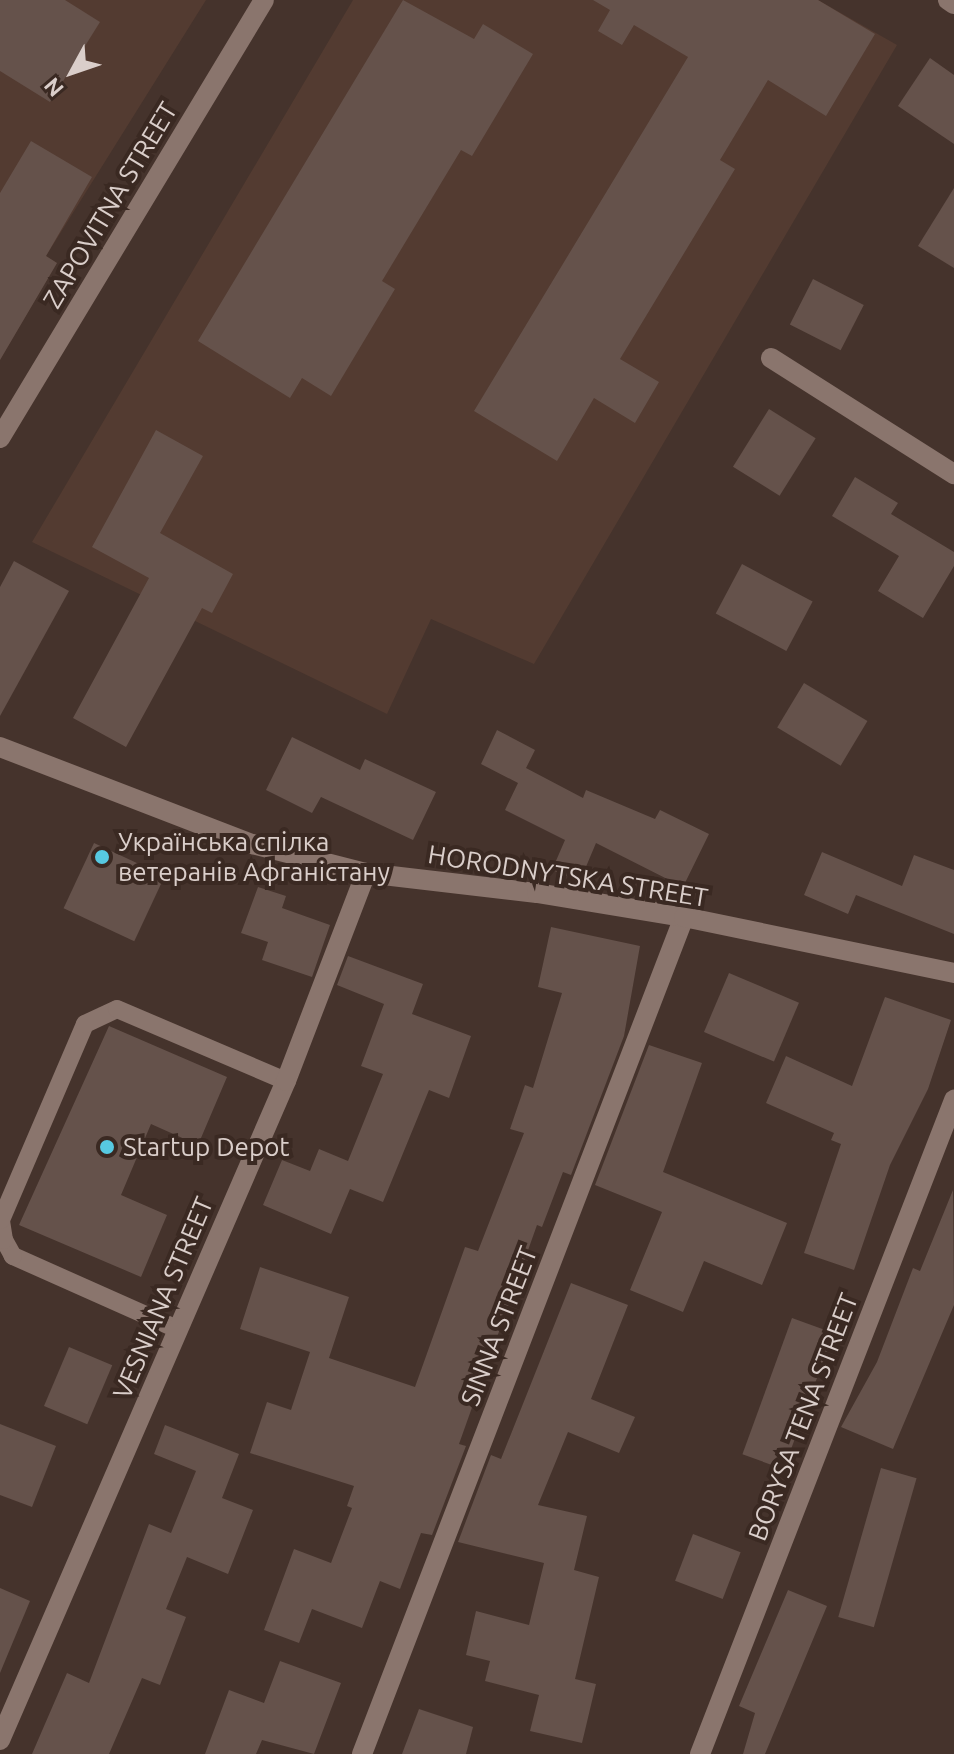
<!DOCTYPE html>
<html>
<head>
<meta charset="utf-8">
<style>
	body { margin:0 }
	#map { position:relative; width:954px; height:1754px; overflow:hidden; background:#45332c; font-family:Ubuntu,sans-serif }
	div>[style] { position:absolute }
	.built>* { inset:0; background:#533b31 }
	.building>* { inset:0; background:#65524b; transform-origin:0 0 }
	.lane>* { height:18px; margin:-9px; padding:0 9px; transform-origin:9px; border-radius:9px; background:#8a756d }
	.street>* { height:20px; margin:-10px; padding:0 10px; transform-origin:10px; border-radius:10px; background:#8a756d }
	.secondary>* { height:20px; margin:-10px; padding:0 10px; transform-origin:10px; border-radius:10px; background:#8a756d }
	.dots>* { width:22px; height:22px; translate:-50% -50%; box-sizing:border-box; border:4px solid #3a2922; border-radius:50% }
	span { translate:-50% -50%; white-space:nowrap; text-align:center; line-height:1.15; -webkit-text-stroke:8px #3a2922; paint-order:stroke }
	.street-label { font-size:26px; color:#daceca }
	.poi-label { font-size:26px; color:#daceca }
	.left { translate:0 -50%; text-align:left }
	.north { position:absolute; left:32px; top:32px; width:80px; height:80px; -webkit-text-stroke:6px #3a2922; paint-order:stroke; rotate:230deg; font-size:22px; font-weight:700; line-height:32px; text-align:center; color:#daceca }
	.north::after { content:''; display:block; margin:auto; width:28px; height:36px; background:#daceca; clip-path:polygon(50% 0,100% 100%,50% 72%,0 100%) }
</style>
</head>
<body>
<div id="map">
	<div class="built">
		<i style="clip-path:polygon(0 0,206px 0,46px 256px,57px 263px,0 360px)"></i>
		<i style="clip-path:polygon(353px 0,818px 0,897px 45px,534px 664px,431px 619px,387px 714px,32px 542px)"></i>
	</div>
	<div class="building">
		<i style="clip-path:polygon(0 0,65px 0,100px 22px,50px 102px,0 71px)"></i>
		<i style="clip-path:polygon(403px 0,474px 39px,483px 24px,533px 54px,472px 156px,461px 150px,382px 281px,395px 289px,331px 396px,302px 378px,290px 398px,198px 341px)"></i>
		<i style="clip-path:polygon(593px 0,818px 0,875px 34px,826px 116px,768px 80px,720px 160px,735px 169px,620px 359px,659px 382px,635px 423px,594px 398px,557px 461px,474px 411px,688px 57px,634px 25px,622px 45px,598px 31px,610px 10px)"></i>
		<i style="clip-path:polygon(930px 58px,954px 75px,954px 144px,898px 106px)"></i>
		<i style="clip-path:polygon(31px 141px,92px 177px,46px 256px,57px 263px,0 360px,0 193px)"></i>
		<i style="clip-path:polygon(954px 188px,954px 268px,918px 246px)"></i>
		<i style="left:813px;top:279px;width:57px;height:51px;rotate:27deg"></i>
		<i style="left:769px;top:409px;width:55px;height:68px;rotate:32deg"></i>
		<i style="clip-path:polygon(156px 430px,203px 456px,160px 533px,233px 574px,212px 613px,202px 608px,126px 747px,73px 718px,149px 578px,92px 547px)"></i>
		<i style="clip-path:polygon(855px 477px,898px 503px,891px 514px,954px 552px,954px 566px,923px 618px,878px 591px,899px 556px,832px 516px)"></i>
		<i style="clip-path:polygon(14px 561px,69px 591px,0 716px,0 587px)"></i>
		<i style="left:742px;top:564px;width:80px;height:56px;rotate:28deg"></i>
		<i style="left:804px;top:683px;width:74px;height:52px;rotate:31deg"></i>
		<i style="clip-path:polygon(497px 730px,535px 750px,526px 768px,583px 798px,586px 790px,655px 819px,660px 810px,709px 834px,683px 887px,596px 843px,580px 881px,552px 870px,565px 840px,505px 810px,518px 783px,481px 764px)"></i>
		<i style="clip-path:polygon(292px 737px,360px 770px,365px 759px,436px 792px,413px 840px,321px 797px,312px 813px,266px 790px)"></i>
		<i style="left:94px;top:843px;width:78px;height:72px;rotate:25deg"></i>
		<i style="clip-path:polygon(822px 852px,902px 886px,914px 855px,954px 870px,954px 934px,856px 895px,848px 914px,804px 895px)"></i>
		<i style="clip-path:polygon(258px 887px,286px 896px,282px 908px,330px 925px,312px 977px,262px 960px,268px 942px,241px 933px)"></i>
		<i style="clip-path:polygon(551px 927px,640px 946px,624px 1036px,571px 1175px,563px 1172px,542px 1227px,537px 1225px,459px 1444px,466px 1446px,432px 1535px,421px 1533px,400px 1589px,380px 1581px,362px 1628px,312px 1609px,299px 1643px,264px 1630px,294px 1549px,331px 1563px,352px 1508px,347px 1506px,354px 1486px,250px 1453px,267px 1402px,291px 1410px,310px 1352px,240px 1329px,260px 1267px,349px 1297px,329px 1358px,415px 1387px,465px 1247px,478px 1251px,524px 1133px,510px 1129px,525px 1085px,533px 1088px,562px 993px,538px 987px)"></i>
		<i style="clip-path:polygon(348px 956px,423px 984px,412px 1014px,471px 1036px,449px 1098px,429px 1090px,383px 1202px,350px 1189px,331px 1234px,263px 1205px,282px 1160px,310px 1171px,319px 1149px,348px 1161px,383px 1074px,361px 1066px,384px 1004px,337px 985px)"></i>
		<i style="left:729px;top:973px;width:76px;height:64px;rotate:23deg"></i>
		<i style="clip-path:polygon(885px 997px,951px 1020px,928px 1089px,890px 1165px,854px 1270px,804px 1253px,841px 1144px,831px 1140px,834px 1133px,766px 1103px,786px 1056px,852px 1086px)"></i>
		<i style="clip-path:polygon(109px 1026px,227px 1077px,198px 1145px,151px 1124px,121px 1195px,167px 1215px,141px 1277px,19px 1225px)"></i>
		<i style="clip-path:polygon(649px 1045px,702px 1063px,663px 1172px,787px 1223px,762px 1285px,704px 1261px,683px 1312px,630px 1290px,662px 1212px,595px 1185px)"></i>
		<i style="clip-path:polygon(953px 1190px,954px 1305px,893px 1449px,841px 1427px,877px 1362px,913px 1268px,920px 1271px)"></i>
		<i style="clip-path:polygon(571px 1283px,628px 1305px,591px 1399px,635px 1417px,619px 1453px,568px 1432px,538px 1505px,587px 1516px,574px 1570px,599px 1577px,575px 1679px,596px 1684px,582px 1743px,530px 1731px,539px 1695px,485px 1681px,490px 1661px,466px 1655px,476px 1611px,529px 1625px,544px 1563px,458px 1542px,491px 1455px,501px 1459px)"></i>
		<i style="left:792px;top:1318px;width:44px;height:145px;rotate:20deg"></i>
		<i style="left:69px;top:1347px;width:47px;height:64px;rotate:23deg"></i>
		<i style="clip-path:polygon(0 1424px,56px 1446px,32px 1507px,0 1495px)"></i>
		<i style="clip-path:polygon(165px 1425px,239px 1454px,222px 1498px,253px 1510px,228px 1574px,187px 1557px,166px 1609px,186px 1617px,160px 1685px,142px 1678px,109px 1754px,32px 1754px,67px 1673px,89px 1683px,149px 1524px,171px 1533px,196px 1471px,154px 1454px)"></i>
		<i style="left:881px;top:1468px;width:37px;height:155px;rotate:16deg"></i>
		<i style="left:693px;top:1534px;width:51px;height:50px;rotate:21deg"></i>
		<i style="clip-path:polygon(0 1588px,30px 1601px,0 1673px)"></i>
		<i style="clip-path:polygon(788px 1590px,827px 1606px,765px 1754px,743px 1754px,755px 1713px,739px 1706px)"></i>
		<i style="clip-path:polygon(280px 1661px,341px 1683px,314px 1754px,262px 1740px,256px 1754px,205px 1754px,229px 1690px,264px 1703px)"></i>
		<i style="clip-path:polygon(419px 1709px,473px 1727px,466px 1754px,402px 1754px)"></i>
	</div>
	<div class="lane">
		<i style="left:177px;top:1329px;width:180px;rotate:-156deg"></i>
		<i style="left:13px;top:1256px;width:18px;rotate:-119deg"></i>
		<i style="left:4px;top:1240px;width:20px;rotate:-99deg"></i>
		<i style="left:1px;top:1220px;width:213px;rotate:-66.8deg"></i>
		<i style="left:85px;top:1024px;width:35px;rotate:-25deg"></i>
		<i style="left:117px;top:1009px;width:184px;rotate:23.1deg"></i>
	</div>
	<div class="street">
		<i style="left:948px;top:0;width:7px;rotate:34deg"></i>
		<i style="left:771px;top:358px;width:217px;rotate:32.4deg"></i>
		<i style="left:0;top:438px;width:511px;rotate:-58.92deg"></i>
		<i style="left:0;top:1740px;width:718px;rotate:-66.54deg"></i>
		<i style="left:286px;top:1081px;width:223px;rotate:-69deg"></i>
		<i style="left:362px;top:1754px;width:897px;rotate:-68.96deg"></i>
		<i style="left:700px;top:1754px;width:702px;rotate:-68.77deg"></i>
	</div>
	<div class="secondary">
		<i style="left:0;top:747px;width:270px;rotate:21.1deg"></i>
		<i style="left:252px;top:844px;width:118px;rotate:14.3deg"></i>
		<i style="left:366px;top:873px;width:172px;rotate:6.7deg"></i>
		<i style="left:537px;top:893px;width:149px;rotate:9.3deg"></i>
		<i style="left:684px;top:917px;width:276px;rotate:11.7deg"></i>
	</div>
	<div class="dots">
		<i style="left:102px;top:857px;background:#57c9e1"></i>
		<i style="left:107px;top:1147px;background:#57c9e1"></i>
	</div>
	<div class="street-label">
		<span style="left:110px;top:205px;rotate:-59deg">ZAPOVITNA STREET</span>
		<span style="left:568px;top:876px;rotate:9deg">HORODNYTSKA STREET</span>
		<span style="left:163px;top:1298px;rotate:-67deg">VESNIANA STREET</span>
		<span style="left:499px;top:1326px;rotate:-69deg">SINNA STREET</span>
		<span style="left:803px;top:1417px;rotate:-69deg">BORYSA TENA STREET</span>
	</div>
	<div class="poi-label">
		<span class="left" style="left:118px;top:857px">Українська спілка<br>ветеранів Афганістану</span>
		<span class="left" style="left:123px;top:1147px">Startup Depot</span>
	</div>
	<div class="north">N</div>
</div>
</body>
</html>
